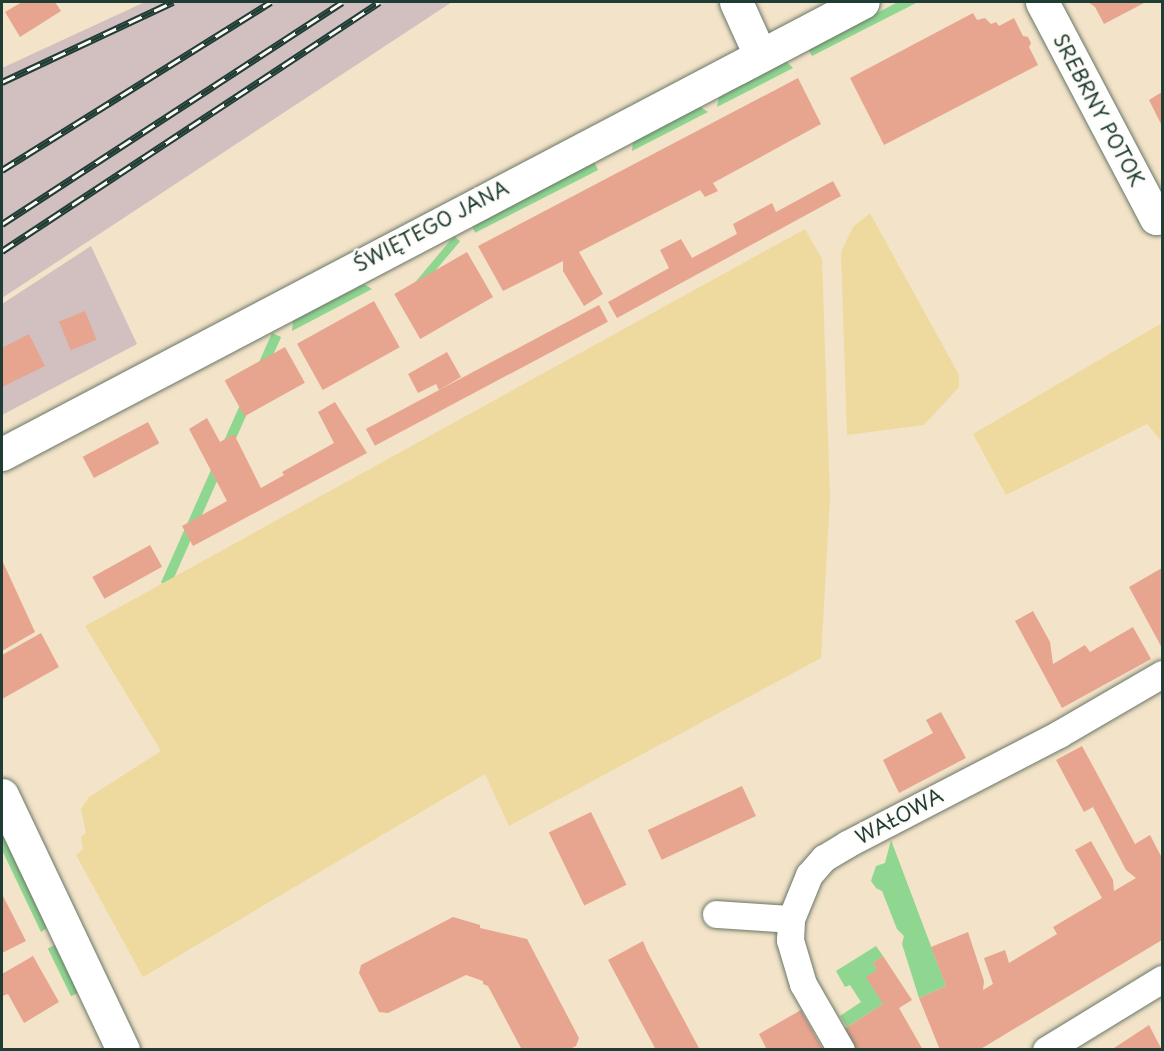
<!DOCTYPE html>
<html>
<head>
<meta charset="utf-8">
<style>
	body { margin:0 }
	#map { position:relative; width:1164px; height:1051px; overflow:hidden; background:#f3e3c8; font-family:"Playpen Sans",sans-serif }
	div>[style] { position:absolute }
	.industrial>* { inset:0; background:#d2bfc0 }
	.green>* { inset:0; background:#8fd691; transform-origin:0 0 }
	.sand>* { inset:0; background:#eeda9e }
	.building>* { inset:0; background:#e7a590; transform-origin:0 0 }
	.roads { filter:drop-shadow(0 0 2px #697768) drop-shadow(0 0 2px #697768) }
	.pedestrian>* { height:27px; margin:-13.5px; padding:0 13.5px; transform-origin:13.5px; border-radius:13.5px; background:#fff }
	.minor>* { height:33px; margin:-16.5px; padding:0 16.5px; transform-origin:16.5px; border-radius:16.5px; background:#fff }
	.tertiary>* { height:33px; margin:-16.5px; padding:0 16.5px; transform-origin:16.5px; border-radius:16.5px; background:#fff }
	.rail>* { height:7px; margin-top:-3.5px; transform-origin:0; background:repeating-linear-gradient(90deg,#fdfcf7 0 14px,#1f3d34 0 28px); box-sizing:border-box; border-block:2px solid #1f3d34 }
	span { translate:-50% -50%; white-space:nowrap; text-align:center; line-height:1.15; -webkit-text-stroke:5px #fdfcf7; paint-order:stroke }
	.street-label { font-size:20px; color:#1f3d34 }
	.frame { position:absolute; inset:0; border:3px solid #1f3d34; pointer-events:none }
</style>
</head>
<body>
<div id="map">
	<div class="industrial">
		<i style="clip-path:polygon(145px 2px,452px 2px,2px 298px,2px 68px)"></i>
		<i style="clip-path:polygon(91px 246px,137px 344px,2px 415px,2px 304px)"></i>
	</div>
	<div class="green">
		<i style="clip-path:polygon(898px 2px,918px 2px,812px 56px,808px 49px)"></i>
		<i style="clip-path:polygon(786px 61px,793px 68px,717px 107px,719px 96px)"></i>
		<i style="clip-path:polygon(699px 106px,708px 112px,632px 151px,633px 141px)"></i>
		<i style="left:594px;top:162px;width:9px;height:138px;rotate:63deg"></i>
		<i style="left:454px;top:236px;width:8px;height:76px;rotate:40deg"></i>
		<i style="clip-path:polygon(364px 284px,372px 289px,292px 331px,293px 321px)"></i>
		<i style="left:272px;top:333px;width:10px;height:273px;rotate:24deg"></i>
		<i style="clip-path:polygon(2px 832px,47px 928px,41px 932px,2px 850px)"></i>
		<i style="clip-path:polygon(891px 840px,946px 986px,919px 998px,902px 944px,904px 936px,897px 929px,882px 891px,876px 888px,871px 881px,876px 866px,885px 863px)"></i>
		<i style="left:55px;top:945px;width:53px;height:8px;rotate:64deg"></i>
		<i style="clip-path:polygon(876px 946px,883px 956px,873px 963px,877px 970px,883px 1004px,847px 1027px,840px 1016px,861px 1002px,850px 985px,845px 987px,836px 971px)"></i>
	</div>
	<div class="sand">
		<i style="clip-path:polygon(870px 213px,959px 375px,959px 387px,924px 425px,847px 435px,841px 252px,853px 227px)"></i>
		<i style="clip-path:polygon(805px 229px,822px 259px,830px 498px,821px 658px,509px 826px,485px 774px,143px 977px,76px 855px,83px 849px,81px 837px,86px 833px,81px 809px,89px 797px,161px 751px,85px 626px)"></i>
		<i style="clip-path:polygon(1162px 323px,1162px 442px,1147px 424px,1006px 495px,973px 434px)"></i>
	</div>
	<div class="building">
		<i style="clip-path:polygon(22px 2px,55px 2px,61px 11px,20px 37px,5px 12px)"></i>
		<i style="clip-path:polygon(1088px 2px,1146px 2px,1104px 24px,1095px 7px)"></i>
		<i style="clip-path:polygon(973px 13px,977px 20px,985px 18px,991px 24px,996px 22px,999px 26px,1014px 18px,1023px 36px,1028px 37px,1031px 43px,1029px 47px,1038px 65px,884px 145px,850px 78px)"></i>
		<i style="clip-path:polygon(798px 78px,821px 124px,713px 183px,718px 191px,705px 197px,700px 190px,579px 252px,603px 294px,584px 306px,563px 271px,563px 261px,503px 291px,478px 246px)"></i>
		<i style="clip-path:polygon(1162px 92px,1162px 126px,1149px 100px)"></i>
		<i style="clip-path:polygon(833px 181px,841px 196px,617px 318px,608px 302px,669px 268px,660px 250px,681px 239px,692px 258px,737px 234px,733px 224px,772px 203px,776px 212px)"></i>
		<i style="left:467px;top:252px;width:52px;height:84px;rotate:60deg"></i>
		<i style="left:374px;top:301px;width:53px;height:88px;rotate:61deg"></i>
		<i style="left:599px;top:305px;width:19px;height:264px;rotate:62deg"></i>
		<i style="left:85px;top:311px;width:31px;height:28px;rotate:68deg"></i>
		<i style="clip-path:polygon(29px 334px,45px 366px,2px 387px,2px 348px)"></i>
		<i style="left:285px;top:347px;width:41px;height:69px;rotate:61deg"></i>
		<i style="clip-path:polygon(447px 352px,461px 377px,439px 390px,436px 384px,418px 393px,408px 374px)"></i>
		<i style="clip-path:polygon(335px 402px,367px 453px,193px 546px,182px 526px,227px 501px,189px 429px,207px 418px,220px 442px,234px 434px,261px 488px,284px 475px,282px 472px,334px 443px,318px 412px)"></i>
		<i style="left:148px;top:422px;width:24px;height:74px;rotate:62deg"></i>
		<i style="left:150px;top:545px;width:25px;height:66px;rotate:61deg"></i>
		<i style="clip-path:polygon(2px 560px,35px 632px,2px 651px)"></i>
		<i style="clip-path:polygon(1162px 568px,1162px 648px,1129px 587px)"></i>
		<i style="clip-path:polygon(1033px 611px,1050px 642px,1053px 664px,1085px 645px,1090px 652px,1133px 627px,1151px 659px,1062px 708px,1015px 621px)"></i>
		<i style="clip-path:polygon(41px 633px,59px 667px,2px 699px,2px 655px)"></i>
		<i style="clip-path:polygon(941px 712px,966px 758px,899px 793px,883px 760px,933px 733px,926px 720px)"></i>
		<i style="clip-path:polygon(1082px 746px,1135px 844px,1150px 835px,1162px 858px,1162px 940px,979px 1050px,940px 1050px,919px 998px,946px 986px,931px 947px,968px 932px,984px 981px,983px 990px,993px 984px,984px 958px,1005px 950px,1009px 963px,1057px 934px,1053px 927px,1102px 898px,1075px 850px,1091px 841px,1113px 880px,1114px 891px,1136px 878px,1126px 870px,1093px 807px,1084px 812px,1056px 760px)"></i>
		<i style="left:742px;top:786px;width:33px;height:104px;rotate:65deg"></i>
		<i style="left:591px;top:812px;width:81px;height:47px;rotate:64deg"></i>
		<i style="clip-path:polygon(2px 894px,26px 941px,2px 953px)"></i>
		<i style="clip-path:polygon(453px 917px,480px 925px,480px 928px,527px 939px,579px 1038px,576px 1046px,568px 1050px,522px 1050px,488px 986px,483px 984px,483px 981px,466px 975px,388px 1013px,379px 1012px,359px 973px,361px 965px)"></i>
		<i style="clip-path:polygon(643px 941px,647px 951px,700px 1050px,656px 1050px,608px 960px)"></i>
		<i style="clip-path:polygon(33px 956px,59px 1002px,24px 1023px,8px 994px,2px 996px,2px 974px)"></i>
		<i style="clip-path:polygon(883px 956px,912px 1000px,899px 1008px,923px 1050px,856px 1050px,844px 1029px,883px 1004px,866px 977px,877px 970px,873px 963px)"></i>
		<i style="clip-path:polygon(801px 1010px,823px 1050px,767px 1050px,759px 1034px)"></i>
		<i style="clip-path:polygon(1149px 1025px,1162px 1050px,1111px 1050px)"></i>
	</div>
	<div class="roads">
		<div class="pedestrian">
			<i style="left:716px;top:914px;width:75px;rotate:3.8deg"></i>
			<i style="left:841px;top:1050px;width:76px;rotate:-119.9deg"></i>
			<i style="left:803px;top:984px;width:46px;rotate:-106.5deg"></i>
			<i style="left:790px;top:940px;width:21px;rotate:-87deg"></i>
			<i style="left:791px;top:919px;width:48px;rotate:-67.8deg"></i>
			<i style="left:809px;top:875px;width:23px;rotate:-49deg"></i>
			<i style="left:824px;top:858px;width:27px;rotate:-31deg"></i>
			<i style="left:847px;top:844px;width:239px;rotate:-27.4deg"></i>
			<i style="left:1059px;top:734px;width:119px;rotate:-30.2deg"></i>
			<i style="left:1046px;top:1050px;width:136px;rotate:-31.5deg"></i>
		</div>
		<div class="minor">
			<i style="left:736px;top:2px;width:58px;rotate:65.6deg"></i>
			<i style="left:1042px;top:2px;width:244px;rotate:62.2deg"></i>
			<i style="left:1156px;top:218px;width:7px;rotate:-34deg"></i>
		</div>
		<div class="tertiary">
			<i style="left:2px;top:454px;width:972px;rotate:-27.7deg"></i>
			<i style="left:2px;top:795px;width:282px;rotate:64.6deg"></i>
		</div>
	</div>
	<div class="rail">
		<i style="left:2px;top:82px;width:189px;rotate:-25.1deg"></i>
		<i style="left:2px;top:170px;width:317px;rotate:-32deg"></i>
		<i style="left:2px;top:224px;width:406px;rotate:-33.1deg"></i>
		<i style="left:2px;top:251px;width:452px;rotate:-33.4deg"></i>
	</div>
	<div class="street-label">
		<span style="left:1099px;top:110px;rotate:62deg">SREBRNY POTOK</span>
		<span style="left:431px;top:226px;rotate:-28deg">ŚWIĘTEGO JANA</span>
		<span style="left:899px;top:816px;rotate:-28deg">WAŁOWA</span>
	</div>
	<div class="frame"></div>
</div>
</body>
</html>
